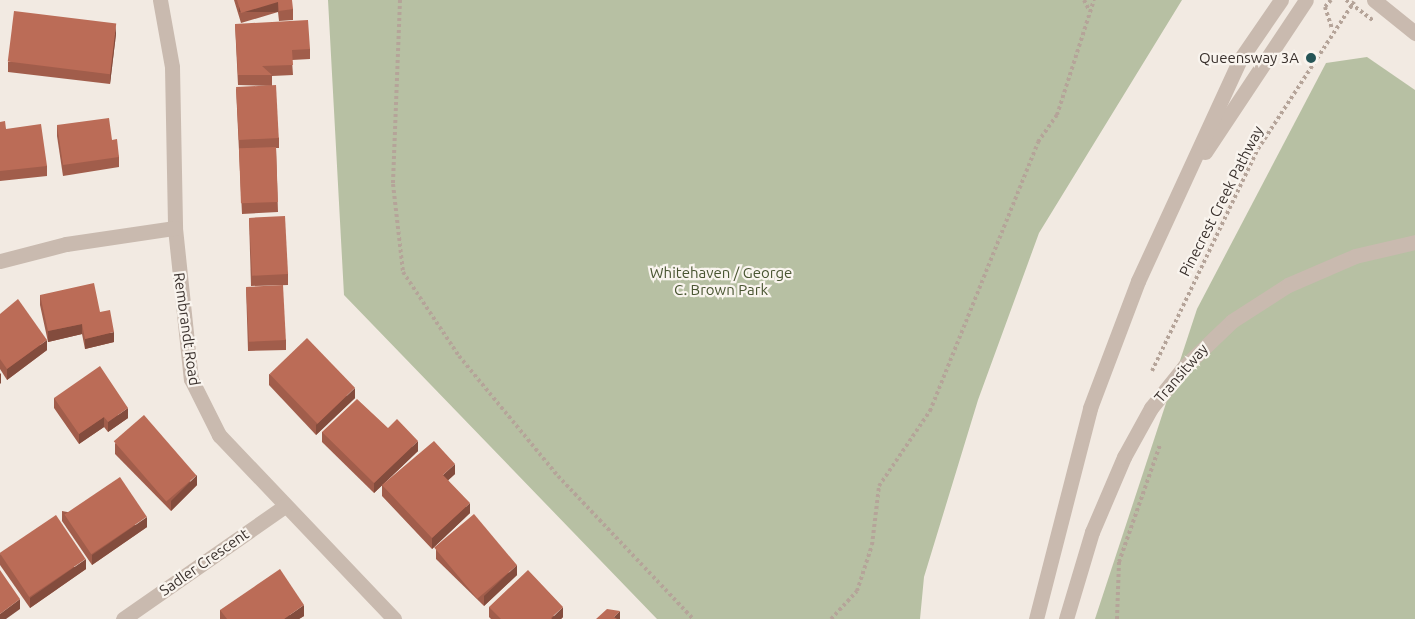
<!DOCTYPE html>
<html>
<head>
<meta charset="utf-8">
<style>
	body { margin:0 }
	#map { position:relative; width:1415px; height:619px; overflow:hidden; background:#f2eae2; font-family:Ubuntu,sans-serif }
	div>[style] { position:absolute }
	.green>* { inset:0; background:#b7c0a3 }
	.path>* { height:4px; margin-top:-2px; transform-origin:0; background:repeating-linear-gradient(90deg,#b5a499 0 3px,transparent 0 6px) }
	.minor>* { height:15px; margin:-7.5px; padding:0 7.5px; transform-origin:7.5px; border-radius:7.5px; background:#c9baaf }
	.path-bridge>* { height:4px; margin-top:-2px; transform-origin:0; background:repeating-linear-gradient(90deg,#b5a499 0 3px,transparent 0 6px) }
	.wall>* { inset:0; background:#a15d4b }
	.shaded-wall>* { inset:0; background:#834c3d; transform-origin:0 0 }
	.building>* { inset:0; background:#bb6c57; transform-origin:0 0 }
	.dots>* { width:16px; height:16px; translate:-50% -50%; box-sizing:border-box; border:3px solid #f9f4ee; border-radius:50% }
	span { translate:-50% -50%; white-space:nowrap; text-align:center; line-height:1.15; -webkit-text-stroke:4.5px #f9f4ee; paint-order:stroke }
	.poi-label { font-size:15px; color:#39302c }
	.right { translate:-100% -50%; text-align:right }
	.street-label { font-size:15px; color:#39302c }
	.park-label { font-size:15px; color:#495532 }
</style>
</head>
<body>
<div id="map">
	<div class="green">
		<i style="clip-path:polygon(328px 0,1182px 0,1039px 233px,978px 400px,924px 577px,920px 619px,657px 619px,344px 295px)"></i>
		<i style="clip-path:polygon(1367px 57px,1415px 90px,1415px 619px,1095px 619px,1197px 309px,1326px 63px)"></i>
	</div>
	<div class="path">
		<i style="left:400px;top:0;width:184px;rotate:92.2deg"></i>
		<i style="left:393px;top:184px;width:89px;rotate:83.5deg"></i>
		<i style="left:403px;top:272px;width:101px;rotate:56.3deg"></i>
		<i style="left:459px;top:356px;width:156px;rotate:50.5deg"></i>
		<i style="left:558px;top:476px;width:197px;rotate:46.6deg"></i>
		<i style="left:1084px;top:0;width:11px;rotate:63deg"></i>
		<i style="left:1331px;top:0;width:9px;rotate:131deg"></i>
		<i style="left:1325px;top:7px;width:23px;rotate:72deg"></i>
		<i style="left:1152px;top:371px;width:246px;rotate:-64.5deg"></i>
		<i style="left:1258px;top:149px;width:176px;rotate:-56.9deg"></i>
		<i style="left:831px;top:619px;width:38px;rotate:-47deg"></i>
		<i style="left:857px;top:591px;width:48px;rotate:-71.9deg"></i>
		<i style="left:872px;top:545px;width:59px;rotate:-83.2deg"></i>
		<i style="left:879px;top:486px;width:91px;rotate:-55.8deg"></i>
		<i style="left:930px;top:411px;width:290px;rotate:-68.1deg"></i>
		<i style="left:1038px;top:142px;width:33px;rotate:-55deg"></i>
		<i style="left:1057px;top:115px;width:121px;rotate:-72.2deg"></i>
		<i style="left:1117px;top:619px;width:57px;rotate:-88deg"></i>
		<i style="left:1119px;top:562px;width:124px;rotate:-70.7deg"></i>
	</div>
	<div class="minor">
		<i style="left:160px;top:0;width:68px;rotate:79.8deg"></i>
		<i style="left:172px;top:67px;width:161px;rotate:88.9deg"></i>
		<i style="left:175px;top:228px;width:152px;rotate:84deg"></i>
		<i style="left:191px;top:379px;width:63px;rotate:63.4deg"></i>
		<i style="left:219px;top:435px;width:254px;rotate:46.4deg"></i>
		<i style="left:1374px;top:0;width:53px;rotate:38.8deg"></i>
		<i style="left:1205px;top:152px;width:182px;rotate:-56.4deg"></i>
		<i style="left:0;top:261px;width:68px;rotate:-14.4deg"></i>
		<i style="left:66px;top:244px;width:110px;rotate:-8.4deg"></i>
		<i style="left:123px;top:619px;width:198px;rotate:-34.9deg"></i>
		<i style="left:1036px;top:619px;width:218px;rotate:-75.6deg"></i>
		<i style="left:1090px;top:408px;width:136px;rotate:-69.3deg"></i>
		<i style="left:1138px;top:281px;width:242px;rotate:-65.3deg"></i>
		<i style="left:1239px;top:61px;width:74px;rotate:-55.5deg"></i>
		<i style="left:1066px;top:619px;width:91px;rotate:-73.4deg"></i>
		<i style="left:1092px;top:532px;width:82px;rotate:-66.9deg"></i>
		<i style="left:1124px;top:457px;width:56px;rotate:-61.1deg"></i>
		<i style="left:1151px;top:408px;width:53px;rotate:-51.2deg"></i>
		<i style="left:1184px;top:367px;width:66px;rotate:-43.8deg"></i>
		<i style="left:1232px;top:321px;width:67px;rotate:-32.7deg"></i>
		<i style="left:1288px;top:285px;width:73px;rotate:-23.4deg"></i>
		<i style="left:1355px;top:256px;width:62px;rotate:-13.1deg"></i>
	</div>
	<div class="path-bridge">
		<i style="left:1346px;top:0;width:35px;rotate:37deg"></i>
	</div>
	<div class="wall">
		<i style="clip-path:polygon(234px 0,278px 0,293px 9px,293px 20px,279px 21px,278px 12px,241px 23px)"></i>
		<i style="clip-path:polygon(235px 24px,310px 49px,310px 59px,292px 60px,293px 75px,272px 76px,272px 86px,238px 85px)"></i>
		<i style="clip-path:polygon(116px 34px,110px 84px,8px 72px,8px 62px)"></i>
		<i style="clip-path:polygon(236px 88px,279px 138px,279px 148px,276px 148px,278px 212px,242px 214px)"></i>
		<i style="clip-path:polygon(0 122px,6px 129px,47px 166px,47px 176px,0 181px)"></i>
		<i style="clip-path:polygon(57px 125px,112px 140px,119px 157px,119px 167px,63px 176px,57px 136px)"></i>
		<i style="clip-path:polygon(249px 218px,288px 274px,288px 285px,251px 286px)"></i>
		<i style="clip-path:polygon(246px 287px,286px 340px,286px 350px,248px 351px)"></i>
		<i style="clip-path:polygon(40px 295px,100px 312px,114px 342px,85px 349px,82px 334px,48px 342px,40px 305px)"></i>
		<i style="clip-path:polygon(0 314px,47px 350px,7px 380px,0 369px)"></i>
		<i style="clip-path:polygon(269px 374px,355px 398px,316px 435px,269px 385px)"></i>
		<i style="clip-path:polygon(54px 398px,128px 418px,108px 432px,104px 427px,79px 444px,54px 408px)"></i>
		<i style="clip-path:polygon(388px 428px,418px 451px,374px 493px,322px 442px,322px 432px)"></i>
		<i style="clip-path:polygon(115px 443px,197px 485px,171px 511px,115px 454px)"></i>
		<i style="clip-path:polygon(455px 474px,448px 480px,470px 513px,432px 549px,382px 496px,382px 485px)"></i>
		<i style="clip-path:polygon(62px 511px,147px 527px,92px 565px,62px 521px)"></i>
		<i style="clip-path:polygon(436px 549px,517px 575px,484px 606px,436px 559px)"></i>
		<i style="clip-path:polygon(0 554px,86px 569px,30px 608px,0 565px)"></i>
		<i style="clip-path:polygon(489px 607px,563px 617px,561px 619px,491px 619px,489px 617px)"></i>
		<i style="clip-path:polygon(220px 610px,304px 616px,299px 619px,220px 619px)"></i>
	</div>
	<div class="shaded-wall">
		<i style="left:278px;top:2px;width:10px;height:39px;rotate:90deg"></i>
		<i style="clip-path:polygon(116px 24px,116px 34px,110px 84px,110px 74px)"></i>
		<i style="clip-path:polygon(82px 324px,82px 334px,48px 342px,48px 331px)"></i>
		<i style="clip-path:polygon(114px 332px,114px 342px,85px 349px,85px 339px)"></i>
		<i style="clip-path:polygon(47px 340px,47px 350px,7px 380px,7px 369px)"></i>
		<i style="clip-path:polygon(1px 373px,1px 383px,0 384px,0 374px)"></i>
		<i style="clip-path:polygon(355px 388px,355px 398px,316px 435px,316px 425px)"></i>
		<i style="clip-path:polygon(128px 408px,128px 418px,108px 432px,108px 422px)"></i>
		<i style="clip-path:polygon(104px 417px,104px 427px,79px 444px,79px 434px)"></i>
		<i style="clip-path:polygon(418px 441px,418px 451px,374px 493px,374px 483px)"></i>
		<i style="clip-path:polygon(455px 464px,455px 474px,443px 485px,443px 475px)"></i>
		<i style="clip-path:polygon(197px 475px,197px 485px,171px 511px,171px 501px)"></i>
		<i style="clip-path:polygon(470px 503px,470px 513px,432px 549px,432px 538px)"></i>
		<i style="clip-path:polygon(147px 517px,147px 527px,92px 565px,92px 555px)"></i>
		<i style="clip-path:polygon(86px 559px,86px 569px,30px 608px,30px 598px)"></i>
		<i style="clip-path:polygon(517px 565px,517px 575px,484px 606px,484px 596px)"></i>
		<i style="clip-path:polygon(20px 599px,20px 609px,6px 619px,0 619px,0 614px)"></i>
		<i style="clip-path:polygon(304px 605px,304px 616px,299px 619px,284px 619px)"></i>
		<i style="clip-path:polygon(563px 607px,563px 617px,561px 619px,551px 619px)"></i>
		<i style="clip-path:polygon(620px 611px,620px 619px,614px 619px,614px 617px)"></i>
	</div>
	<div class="building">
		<i style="clip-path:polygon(237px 0,292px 0,293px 9px,279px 11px,278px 2px,241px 13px)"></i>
		<i style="left:14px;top:11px;width:103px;height:51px;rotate:7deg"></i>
		<i style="clip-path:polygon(308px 20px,310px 49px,292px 50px,293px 65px,262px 66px,272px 75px,238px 75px,235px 24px)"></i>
		<i style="left:276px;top:85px;width:53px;height:40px;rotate:87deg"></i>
		<i style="clip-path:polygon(109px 118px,112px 140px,117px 139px,119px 157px,63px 165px,57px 125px)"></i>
		<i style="clip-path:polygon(5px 121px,6px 129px,41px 124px,47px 166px,0 171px,0 122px)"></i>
		<i style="left:276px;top:147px;width:55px;height:37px;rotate:88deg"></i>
		<i style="left:285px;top:216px;width:58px;height:36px;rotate:87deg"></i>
		<i style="clip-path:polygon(94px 283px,100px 312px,110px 310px,114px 332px,85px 339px,82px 324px,48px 331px,40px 295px)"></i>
		<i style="left:283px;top:285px;width:55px;height:37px;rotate:87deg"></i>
		<i style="clip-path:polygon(18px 299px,47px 340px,7px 369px,0 359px,0 314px)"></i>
		<i style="left:307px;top:338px;width:69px;height:52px;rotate:46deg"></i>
		<i style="clip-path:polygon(100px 366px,128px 408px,108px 422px,104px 417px,79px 434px,54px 398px)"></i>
		<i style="clip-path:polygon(357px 399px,388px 428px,397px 419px,418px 441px,374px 483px,322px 432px)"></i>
		<i style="left:144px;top:415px;width:80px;height:40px;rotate:49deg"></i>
		<i style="clip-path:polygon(434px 441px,455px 464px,443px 475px,470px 503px,432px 538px,382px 485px)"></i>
		<i style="left:120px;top:477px;width:48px;height:67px;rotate:56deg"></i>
		<i style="left:474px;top:514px;width:67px;height:52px;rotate:50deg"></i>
		<i style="left:56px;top:515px;width:53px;height:68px;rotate:56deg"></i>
		<i style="clip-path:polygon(280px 569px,304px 605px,284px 619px,227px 619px,220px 610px)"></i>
		<i style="clip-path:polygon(0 570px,20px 599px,0 614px)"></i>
		<i style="clip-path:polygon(528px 570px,563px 607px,551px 618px,552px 619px,501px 619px,489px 607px)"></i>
		<i style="clip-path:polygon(607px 609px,620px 611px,614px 617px,617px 619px,596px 619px)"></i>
	</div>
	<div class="dots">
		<i style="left:1311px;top:58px;background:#255557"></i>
	</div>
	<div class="poi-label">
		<span class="right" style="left:1299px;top:58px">Queensway 3A</span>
	</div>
	<div class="street-label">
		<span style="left:1221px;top:201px;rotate:-63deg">Pinecrest Creek Pathway</span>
		<span style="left:187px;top:329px;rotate:82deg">Rembrandt Road</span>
		<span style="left:1181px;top:373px;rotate:-49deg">Transitway</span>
		<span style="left:204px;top:562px;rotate:-35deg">Sadler Crescent</span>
	</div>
	<div class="park-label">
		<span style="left:721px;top:281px">Whitehaven / George<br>C. Brown Park</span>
	</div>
</div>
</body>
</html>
